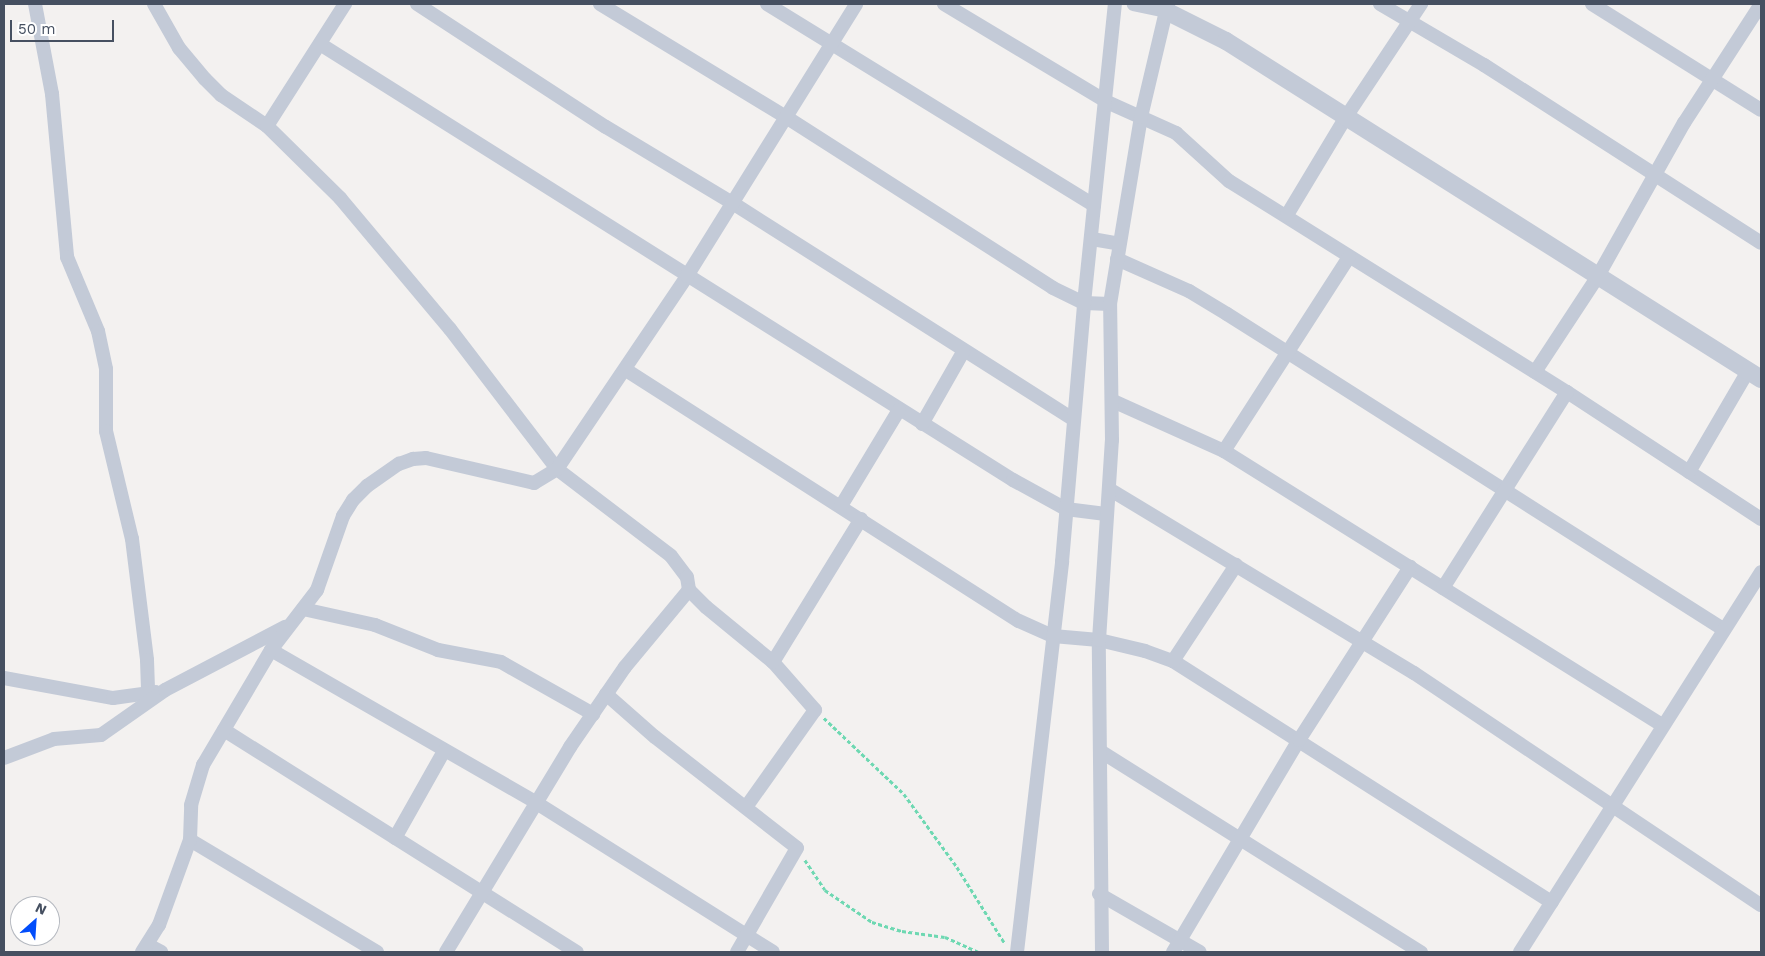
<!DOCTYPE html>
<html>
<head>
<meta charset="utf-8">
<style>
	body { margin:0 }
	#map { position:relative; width:1765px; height:956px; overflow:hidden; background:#f3f1f0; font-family:"Work Sans",sans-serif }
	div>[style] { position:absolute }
	.path>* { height:2.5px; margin-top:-1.25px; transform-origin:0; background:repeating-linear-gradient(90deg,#6ed8b2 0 4px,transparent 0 6.5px) }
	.minor>* { height:14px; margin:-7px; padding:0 7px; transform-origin:7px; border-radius:7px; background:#c3cad7 }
	.tertiary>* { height:18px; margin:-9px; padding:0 9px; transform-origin:9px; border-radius:9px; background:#c3cad7 }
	span { translate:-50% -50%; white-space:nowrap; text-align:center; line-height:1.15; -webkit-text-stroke:4.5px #fff; paint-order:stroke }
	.frame { position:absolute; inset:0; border:5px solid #465061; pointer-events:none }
	.north { position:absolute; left:10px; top:896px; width:50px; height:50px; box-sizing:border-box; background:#fff; border:1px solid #b5b9c0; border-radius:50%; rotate:26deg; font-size:14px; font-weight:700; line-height:20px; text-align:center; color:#465061 }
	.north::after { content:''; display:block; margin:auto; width:18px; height:22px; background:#024dfb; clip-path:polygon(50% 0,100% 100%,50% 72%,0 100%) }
	.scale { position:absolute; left:10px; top:20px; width:104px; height:22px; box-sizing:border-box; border:2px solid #465061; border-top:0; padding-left:6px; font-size:15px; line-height:18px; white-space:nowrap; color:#465061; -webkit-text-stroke:4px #fff; paint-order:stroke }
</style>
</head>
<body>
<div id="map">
	<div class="path">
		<i style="left:824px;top:718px;width:110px;rotate:43.5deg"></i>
		<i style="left:904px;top:794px;width:90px;rotate:54deg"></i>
		<i style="left:957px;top:867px;width:89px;rotate:57.9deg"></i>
		<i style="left:805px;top:860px;width:36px;rotate:56deg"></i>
		<i style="left:825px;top:890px;width:57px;rotate:34.2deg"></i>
		<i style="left:872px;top:922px;width:31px;rotate:17deg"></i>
		<i style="left:902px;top:931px;width:43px;rotate:7.9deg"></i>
		<i style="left:945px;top:937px;width:36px;rotate:24deg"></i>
	</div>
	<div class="minor">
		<i style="left:35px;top:4px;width:92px;rotate:79.3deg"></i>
		<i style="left:52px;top:94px;width:164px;rotate:84.7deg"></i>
		<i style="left:67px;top:257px;width:80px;rotate:67.3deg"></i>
		<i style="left:98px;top:331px;width:39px;rotate:78deg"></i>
		<i style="left:106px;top:369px;width:62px;rotate:90deg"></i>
		<i style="left:106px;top:431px;width:111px;rotate:76.5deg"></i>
		<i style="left:132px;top:539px;width:122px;rotate:82.9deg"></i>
		<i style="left:147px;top:660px;width:34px;rotate:88deg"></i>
		<i style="left:154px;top:4px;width:51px;rotate:60.4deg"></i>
		<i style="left:179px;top:48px;width:40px;rotate:50deg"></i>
		<i style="left:205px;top:79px;width:23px;rotate:45deg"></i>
		<i style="left:221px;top:95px;width:55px;rotate:34deg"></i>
		<i style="left:267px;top:126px;width:103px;rotate:44.6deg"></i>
		<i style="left:340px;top:198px;width:171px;rotate:50deg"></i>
		<i style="left:450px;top:329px;width:176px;rotate:52.6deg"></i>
		<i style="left:557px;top:469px;width:143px;rotate:37.3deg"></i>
		<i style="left:671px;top:556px;width:26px;rotate:53deg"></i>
		<i style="left:687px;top:577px;width:13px;rotate:81deg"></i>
		<i style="left:689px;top:590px;width:24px;rotate:45deg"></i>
		<i style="left:706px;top:607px;width:87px;rotate:39.4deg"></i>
		<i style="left:773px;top:662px;width:64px;rotate:48.8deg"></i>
		<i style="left:815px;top:710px;width:119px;rotate:125.4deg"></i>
		<i style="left:417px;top:4px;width:225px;rotate:33.1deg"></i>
		<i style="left:606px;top:127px;width:146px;rotate:31deg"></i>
		<i style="left:731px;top:202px;width:406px;rotate:32.4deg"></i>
		<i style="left:600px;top:4px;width:218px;rotate:31.3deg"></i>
		<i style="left:786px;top:117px;width:317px;rotate:32.6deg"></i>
		<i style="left:1053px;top:288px;width:34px;rotate:26deg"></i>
		<i style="left:1084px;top:303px;width:26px;rotate:2deg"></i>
		<i style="left:767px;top:4px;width:384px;rotate:31.6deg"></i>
		<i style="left:944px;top:4px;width:190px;rotate:31deg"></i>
		<i style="left:1107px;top:102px;width:76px;rotate:24.2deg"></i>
		<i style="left:1176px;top:133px;width:72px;rotate:42.2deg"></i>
		<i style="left:1229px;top:181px;width:398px;rotate:32deg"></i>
		<i style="left:1567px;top:392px;width:232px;rotate:33.2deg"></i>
		<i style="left:1380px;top:4px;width:121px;rotate:30.4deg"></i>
		<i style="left:1484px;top:65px;width:329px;rotate:32.7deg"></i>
		<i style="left:1592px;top:4px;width:199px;rotate:32.1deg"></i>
		<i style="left:320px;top:44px;width:819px;rotate:32.18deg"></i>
		<i style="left:1013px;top:480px;width:60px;rotate:28.7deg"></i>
		<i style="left:1066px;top:509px;width:40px;rotate:7.1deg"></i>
		<i style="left:267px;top:126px;width:145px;rotate:-57.4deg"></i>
		<i style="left:1287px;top:215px;width:114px;rotate:-59deg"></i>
		<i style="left:1346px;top:117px;width:136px;rotate:-56.4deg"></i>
		<i style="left:1092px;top:239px;width:27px;rotate:10deg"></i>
		<i style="left:1117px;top:259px;width:79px;rotate:24deg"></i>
		<i style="left:1189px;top:291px;width:44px;rotate:31.2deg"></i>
		<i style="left:1227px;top:314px;width:588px;rotate:32.42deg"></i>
		<i style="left:626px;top:370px;width:466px;rotate:32.6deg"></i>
		<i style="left:1019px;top:621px;width:37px;rotate:24deg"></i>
		<i style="left:1053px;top:636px;width:46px;rotate:5deg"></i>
		<i style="left:1099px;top:640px;width:47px;rotate:13.4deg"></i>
		<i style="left:1145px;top:651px;width:30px;rotate:20deg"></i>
		<i style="left:1173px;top:661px;width:449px;rotate:32.5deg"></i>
		<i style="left:1535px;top:372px;width:115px;rotate:-56.7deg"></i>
		<i style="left:1598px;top:276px;width:176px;rotate:-60.7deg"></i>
		<i style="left:1684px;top:123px;width:142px;rotate:-57.1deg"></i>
		<i style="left:1113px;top:401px;width:122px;rotate:24.2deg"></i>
		<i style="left:1224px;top:451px;width:517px;rotate:32.03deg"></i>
		<i style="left:922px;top:424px;width:83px;rotate:-60.3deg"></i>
		<i style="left:1224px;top:451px;width:231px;rotate:-57.2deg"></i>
		<i style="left:1689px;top:472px;width:117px;rotate:-59.7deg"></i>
		<i style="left:1109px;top:489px;width:356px;rotate:31.1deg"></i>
		<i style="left:1414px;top:673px;width:417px;rotate:33.8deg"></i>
		<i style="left:841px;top:506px;width:112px;rotate:-58.9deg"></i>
		<i style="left:1443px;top:588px;width:232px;rotate:-57.7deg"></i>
		<i style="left:303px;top:609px;width:74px;rotate:12.5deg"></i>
		<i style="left:375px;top:625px;width:68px;rotate:21.6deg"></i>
		<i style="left:438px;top:650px;width:64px;rotate:10.8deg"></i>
		<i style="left:501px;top:662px;width:106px;rotate:29.5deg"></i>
		<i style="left:271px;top:650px;width:305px;rotate:29.9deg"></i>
		<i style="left:535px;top:802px;width:281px;rotate:32.2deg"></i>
		<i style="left:1173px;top:661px;width:115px;rotate:-56.7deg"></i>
		<i style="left:773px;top:662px;width:168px;rotate:-58.4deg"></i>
		<i style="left:4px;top:678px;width:111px;rotate:10.4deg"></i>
		<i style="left:113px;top:698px;width:43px;rotate:-7.9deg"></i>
		<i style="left:606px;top:694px;width:65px;rotate:41.3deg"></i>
		<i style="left:655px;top:737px;width:180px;rotate:38deg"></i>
		<i style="left:797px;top:848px;width:120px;rotate:120deg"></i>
		<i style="left:224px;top:730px;width:417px;rotate:32.2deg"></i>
		<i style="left:1100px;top:751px;width:379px;rotate:32.1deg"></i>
		<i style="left:4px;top:758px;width:53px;rotate:-20.8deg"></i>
		<i style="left:54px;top:739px;width:47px;rotate:-4.9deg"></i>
		<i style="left:101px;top:735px;width:78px;rotate:-35.1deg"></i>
		<i style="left:165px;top:690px;width:136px;rotate:-27.7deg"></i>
		<i style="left:395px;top:838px;width:100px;rotate:-60.6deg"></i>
		<i style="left:190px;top:840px;width:218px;rotate:30.9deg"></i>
		<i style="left:1099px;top:894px;width:116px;rotate:29.9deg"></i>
		<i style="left:148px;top:945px;width:15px;rotate:28deg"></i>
		<i style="left:142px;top:952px;width:32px;rotate:-58deg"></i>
		<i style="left:159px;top:925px;width:90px;rotate:-70deg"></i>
		<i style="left:190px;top:840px;width:35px;rotate:-88deg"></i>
		<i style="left:191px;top:805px;width:42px;rotate:-73.3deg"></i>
		<i style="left:203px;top:765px;width:134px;rotate:-59.4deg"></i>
		<i style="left:271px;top:650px;width:76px;rotate:-52.5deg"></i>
		<i style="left:317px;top:590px;width:78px;rotate:-70.6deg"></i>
		<i style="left:343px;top:516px;width:19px;rotate:-58deg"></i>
		<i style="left:353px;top:500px;width:20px;rotate:-45deg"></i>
		<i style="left:367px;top:486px;width:39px;rotate:-35deg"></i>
		<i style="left:399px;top:464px;width:15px;rotate:-20deg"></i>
		<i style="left:413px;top:459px;width:13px;rotate:-4deg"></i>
		<i style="left:426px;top:458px;width:111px;rotate:13deg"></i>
		<i style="left:534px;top:483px;width:27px;rotate:-31deg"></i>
		<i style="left:557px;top:469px;width:233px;rotate:-56deg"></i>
		<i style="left:687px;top:276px;width:320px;rotate:-58.1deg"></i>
		<i style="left:446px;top:952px;width:240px;rotate:-58.8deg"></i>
		<i style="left:570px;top:747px;width:97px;rotate:-55.5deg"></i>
		<i style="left:625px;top:667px;width:100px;rotate:-50.3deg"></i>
		<i style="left:1017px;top:952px;width:393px;rotate:-83.4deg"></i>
		<i style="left:1062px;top:562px;width:260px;rotate:-85.1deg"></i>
		<i style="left:1084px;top:303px;width:301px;rotate:-84.1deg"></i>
		<i style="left:1102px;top:952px;width:312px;rotate:-90.6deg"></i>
		<i style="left:1099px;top:640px;width:200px;rotate:-86.3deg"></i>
		<i style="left:1112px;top:440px;width:136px;rotate:-90.8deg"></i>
		<i style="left:1110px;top:304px;width:190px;rotate:-80.6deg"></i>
		<i style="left:1141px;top:117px;width:109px;rotate:-76.7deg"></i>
		<i style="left:1166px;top:11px;width:33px;rotate:-168deg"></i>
		<i style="left:1173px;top:952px;width:247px;rotate:-59.3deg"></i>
		<i style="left:1299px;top:740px;width:206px;rotate:-57.3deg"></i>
		<i style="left:1520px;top:952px;width:450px;rotate:-57.6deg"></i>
	</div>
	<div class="tertiary">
		<i style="left:1166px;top:4px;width:7px;rotate:90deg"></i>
		<i style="left:1166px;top:11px;width:67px;rotate:26.6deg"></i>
		<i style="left:1226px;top:41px;width:633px;rotate:32.28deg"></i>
	</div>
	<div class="frame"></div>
	<div class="north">N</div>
	<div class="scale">50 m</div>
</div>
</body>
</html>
